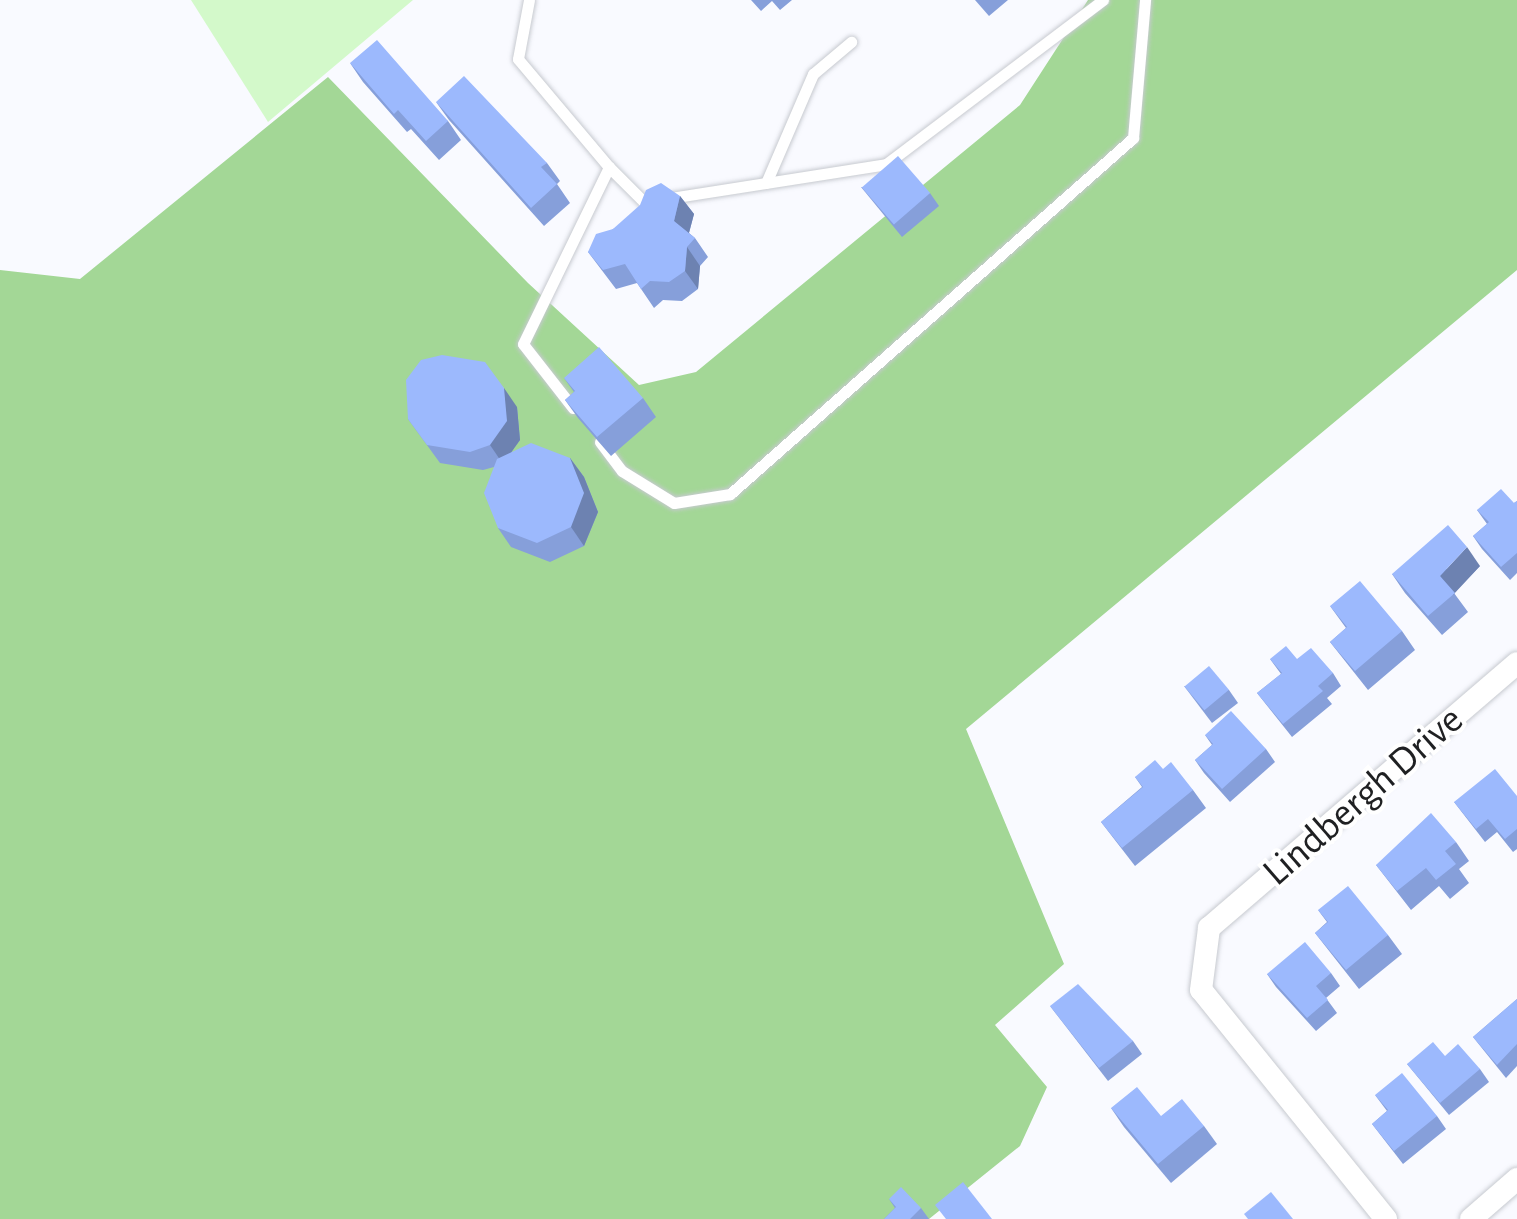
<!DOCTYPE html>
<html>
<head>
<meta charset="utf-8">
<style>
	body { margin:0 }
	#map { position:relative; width:1517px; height:1219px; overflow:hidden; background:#f9faff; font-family:"Alegreya Sans",sans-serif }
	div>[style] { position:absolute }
	.green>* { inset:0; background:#d3f9ca }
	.forest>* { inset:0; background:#a3d796 }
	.roads { filter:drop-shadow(0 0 2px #c7cad0) drop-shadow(0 0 2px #c7cad0) }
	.lane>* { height:11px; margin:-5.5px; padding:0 5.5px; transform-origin:5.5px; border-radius:5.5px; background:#fff }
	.street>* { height:22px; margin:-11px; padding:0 11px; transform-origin:11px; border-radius:11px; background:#fff }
	.wall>* { inset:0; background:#869fda }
	.shaded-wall>* { inset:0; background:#6d82b1 }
	.building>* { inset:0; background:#9cb9fd; transform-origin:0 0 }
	span { translate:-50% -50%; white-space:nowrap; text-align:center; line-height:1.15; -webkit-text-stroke:8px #fff; paint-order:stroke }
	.street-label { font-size:40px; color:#1f2022 }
</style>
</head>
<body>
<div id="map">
	<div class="green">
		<i style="clip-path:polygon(191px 0,413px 0,268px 122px)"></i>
	</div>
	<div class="forest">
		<i style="clip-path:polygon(1088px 0,1517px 0,1517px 270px,966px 729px,1064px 964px,995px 1025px,1047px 1087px,1020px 1146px,929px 1219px,0 1219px,0 270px,80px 279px,328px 77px,528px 283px,639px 385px,696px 372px,1020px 105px)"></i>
	</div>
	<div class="roads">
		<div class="lane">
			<i style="left:529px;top:0;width:60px;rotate:100.6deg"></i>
			<i style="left:518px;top:59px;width:141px;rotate:49.9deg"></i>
			<i style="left:609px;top:167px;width:49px;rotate:45deg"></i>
			<i style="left:644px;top:202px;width:8px;rotate:-7deg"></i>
			<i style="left:766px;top:183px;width:119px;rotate:-66.7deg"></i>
			<i style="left:813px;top:74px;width:50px;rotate:-40.1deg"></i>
			<i style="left:670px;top:198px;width:219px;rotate:-8.9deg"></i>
			<i style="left:886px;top:164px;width:272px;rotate:-37.1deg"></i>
			<i style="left:573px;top:408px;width:81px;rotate:-128deg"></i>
			<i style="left:523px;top:344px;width:197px;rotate:-64.1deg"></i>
			<i style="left:600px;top:442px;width:36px;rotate:53deg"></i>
			<i style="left:622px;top:471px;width:61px;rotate:31.6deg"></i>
			<i style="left:674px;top:503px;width:57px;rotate:-9.1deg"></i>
			<i style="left:730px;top:494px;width:538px;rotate:-41.46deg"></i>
			<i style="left:1133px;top:138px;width:139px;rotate:-85deg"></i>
		</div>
		<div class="street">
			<i style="left:1386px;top:1219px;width:294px;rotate:-128.9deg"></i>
			<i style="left:1201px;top:990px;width:63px;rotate:-82.6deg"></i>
			<i style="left:1209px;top:928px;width:406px;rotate:-40.7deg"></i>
			<i style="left:1471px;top:1219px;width:61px;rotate:-41deg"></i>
		</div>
	</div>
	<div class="wall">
		<i style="clip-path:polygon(751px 0,792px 0,780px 10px,772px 1px,761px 11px)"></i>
		<i style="clip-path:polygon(975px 0,1008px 0,989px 16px)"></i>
		<i style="clip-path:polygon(350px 63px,448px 121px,461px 140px,439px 160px,411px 129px,407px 132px,363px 82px)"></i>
		<i style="clip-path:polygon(436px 102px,547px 163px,560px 181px,557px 184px,570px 203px,544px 226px,449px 120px)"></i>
		<i style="clip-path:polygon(861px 187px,930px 193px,939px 206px,902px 237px)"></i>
		<i style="clip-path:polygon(680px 196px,694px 214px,689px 233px,695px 238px,708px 257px,700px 266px,698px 289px,682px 301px,663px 300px,654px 308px,637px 283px,616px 289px,588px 252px,613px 229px)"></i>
		<i style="clip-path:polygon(564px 378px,643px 398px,656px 417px,611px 456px,578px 418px,565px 400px,574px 392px)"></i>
		<i style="clip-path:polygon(517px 407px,520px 440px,511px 452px,570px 458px,584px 477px,598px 512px,584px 546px,550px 562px,511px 547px,498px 528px,494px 467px,483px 470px,440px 463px,408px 419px)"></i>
		<i style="clip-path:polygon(1517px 501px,1517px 573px,1510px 580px,1482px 549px,1473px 536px,1487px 524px,1477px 510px,1514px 503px)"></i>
		<i style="clip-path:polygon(1480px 566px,1454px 593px,1468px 612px,1442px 635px,1405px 593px,1392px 574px)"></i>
		<i style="clip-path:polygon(1330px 606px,1402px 631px,1415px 650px,1368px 690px,1330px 642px,1346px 628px)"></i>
		<i style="clip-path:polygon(1270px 659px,1333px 673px,1341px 686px,1327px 698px,1332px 704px,1292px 737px,1257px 693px,1281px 674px)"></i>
		<i style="clip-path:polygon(1184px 686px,1229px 690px,1238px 703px,1212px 723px)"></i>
		<i style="clip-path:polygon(1205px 735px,1266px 749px,1275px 762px,1230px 802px,1204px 773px,1195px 760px,1212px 745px)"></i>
		<i style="clip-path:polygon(1163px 769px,1193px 790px,1206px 808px,1135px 866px,1101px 822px,1142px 787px,1135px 777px)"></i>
		<i style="clip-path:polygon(1517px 796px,1517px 849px,1513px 852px,1497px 832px,1485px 842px,1454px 802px)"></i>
		<i style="clip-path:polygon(1456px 842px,1469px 861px,1459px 869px,1469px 883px,1450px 899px,1439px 886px,1411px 910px,1376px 865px)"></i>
		<i style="clip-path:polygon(1318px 910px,1388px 935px,1402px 954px,1359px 989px,1315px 933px,1327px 922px)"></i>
		<i style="clip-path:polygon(1331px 973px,1340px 986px,1326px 998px,1337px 1013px,1316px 1031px,1276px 987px,1267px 974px)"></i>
		<i style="clip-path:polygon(1517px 999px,1517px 1066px,1506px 1078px,1473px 1037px)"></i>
		<i style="clip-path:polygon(1050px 1006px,1133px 1041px,1142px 1054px,1108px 1081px)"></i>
		<i style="clip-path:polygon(1445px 1056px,1480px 1069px,1489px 1082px,1449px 1115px,1407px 1064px)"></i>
		<i style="clip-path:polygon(1375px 1095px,1437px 1116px,1446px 1129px,1403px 1164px,1372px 1124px,1387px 1111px)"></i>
		<i style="clip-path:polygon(1111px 1108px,1204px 1126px,1217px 1144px,1171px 1183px,1124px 1127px)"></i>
		<i style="clip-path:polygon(889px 1199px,921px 1208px,929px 1219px,884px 1219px,895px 1208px)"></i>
	</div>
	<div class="shaded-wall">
		<i style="clip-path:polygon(680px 196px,694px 214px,687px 240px,674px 221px)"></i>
		<i style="clip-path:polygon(687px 247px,700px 266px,698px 289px,685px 271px)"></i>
		<i style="clip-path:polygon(504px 388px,517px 407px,520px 440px,503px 464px,490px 445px)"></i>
		<i style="clip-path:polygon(570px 458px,584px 477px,598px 512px,584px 546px,571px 527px)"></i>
		<i style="clip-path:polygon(1467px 547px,1480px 566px,1453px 595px,1440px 576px)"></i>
	</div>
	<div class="building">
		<i style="clip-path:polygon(377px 40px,448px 121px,426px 141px,398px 110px,394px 114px,350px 63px)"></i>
		<i style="clip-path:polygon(464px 76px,547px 163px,541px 167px,557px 184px,531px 208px,436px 102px)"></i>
		<i style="left:898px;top:156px;width:49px;height:48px;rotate:49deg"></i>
		<i style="clip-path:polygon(661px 183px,680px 196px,674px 221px,695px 238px,687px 247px,685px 271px,669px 282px,650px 281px,641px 289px,625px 264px,603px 270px,588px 252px,596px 234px,613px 229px,640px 205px,646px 190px)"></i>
		<i style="clip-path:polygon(599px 347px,643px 398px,597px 437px,565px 400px,575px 391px,564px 378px)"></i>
		<i style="clip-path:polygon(442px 355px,485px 362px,504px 388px,507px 421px,490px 445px,470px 452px,427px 445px,408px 419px,406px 380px,421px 360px)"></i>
		<i style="clip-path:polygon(531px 443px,570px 458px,584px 493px,571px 527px,537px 543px,498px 528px,484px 493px,497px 459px)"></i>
		<i style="clip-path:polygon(1501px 489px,1514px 503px,1517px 501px,1517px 553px,1501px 567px,1473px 536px,1489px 522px,1477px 510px)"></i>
		<i style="clip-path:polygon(1448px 525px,1467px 547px,1440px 576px,1455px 593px,1428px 616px,1392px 574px)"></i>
		<i style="clip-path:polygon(1360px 581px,1402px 631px,1355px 671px,1330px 642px,1347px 627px,1330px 606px)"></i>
		<i style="clip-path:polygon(1286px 646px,1297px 659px,1311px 648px,1333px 673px,1318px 686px,1323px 691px,1283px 724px,1257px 693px,1282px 673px,1270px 659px)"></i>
		<i style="left:1209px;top:666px;width:31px;height:32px;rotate:50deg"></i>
		<i style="clip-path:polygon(1231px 711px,1266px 749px,1222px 789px,1195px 760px,1213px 744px,1205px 735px)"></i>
		<i style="clip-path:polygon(1155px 760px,1163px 769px,1171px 762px,1193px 790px,1122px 848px,1101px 822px,1143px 787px,1135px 777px)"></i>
		<i style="clip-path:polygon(1495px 769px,1517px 796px,1517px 829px,1505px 839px,1488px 819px,1476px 829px,1454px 802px)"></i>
		<i style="clip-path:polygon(1431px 813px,1456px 842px,1445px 851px,1456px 864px,1436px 880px,1426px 868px,1397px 891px,1376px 865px)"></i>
		<i style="clip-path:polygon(1348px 886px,1388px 935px,1346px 970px,1315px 933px,1328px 922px,1318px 910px)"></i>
		<i style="clip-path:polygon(1305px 942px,1331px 973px,1316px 986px,1328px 1000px,1307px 1018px,1267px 974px)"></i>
		<i style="clip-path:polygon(1078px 984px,1133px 1041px,1099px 1068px,1050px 1006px)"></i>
		<i style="clip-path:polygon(1517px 999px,1517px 1044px,1497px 1065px,1473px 1037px)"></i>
		<i style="clip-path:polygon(1433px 1042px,1445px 1056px,1458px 1044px,1480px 1069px,1440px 1103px,1407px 1064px)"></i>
		<i style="clip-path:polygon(1402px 1073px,1437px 1116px,1394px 1151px,1372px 1124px,1388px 1110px,1375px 1095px)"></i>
		<i style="clip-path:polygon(1137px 1087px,1161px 1116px,1182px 1099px,1204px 1126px,1158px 1164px,1111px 1108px)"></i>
		<i style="clip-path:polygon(963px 1182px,992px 1219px,946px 1219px,935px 1205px)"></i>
		<i style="clip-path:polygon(901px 1187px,921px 1208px,910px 1219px,884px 1219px,896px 1207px,889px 1199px)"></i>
		<i style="clip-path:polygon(1271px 1192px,1293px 1219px,1248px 1219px,1244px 1214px)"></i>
	</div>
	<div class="street-label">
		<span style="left:1363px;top:796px;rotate:-41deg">Lindbergh Drive</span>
	</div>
</div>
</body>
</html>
